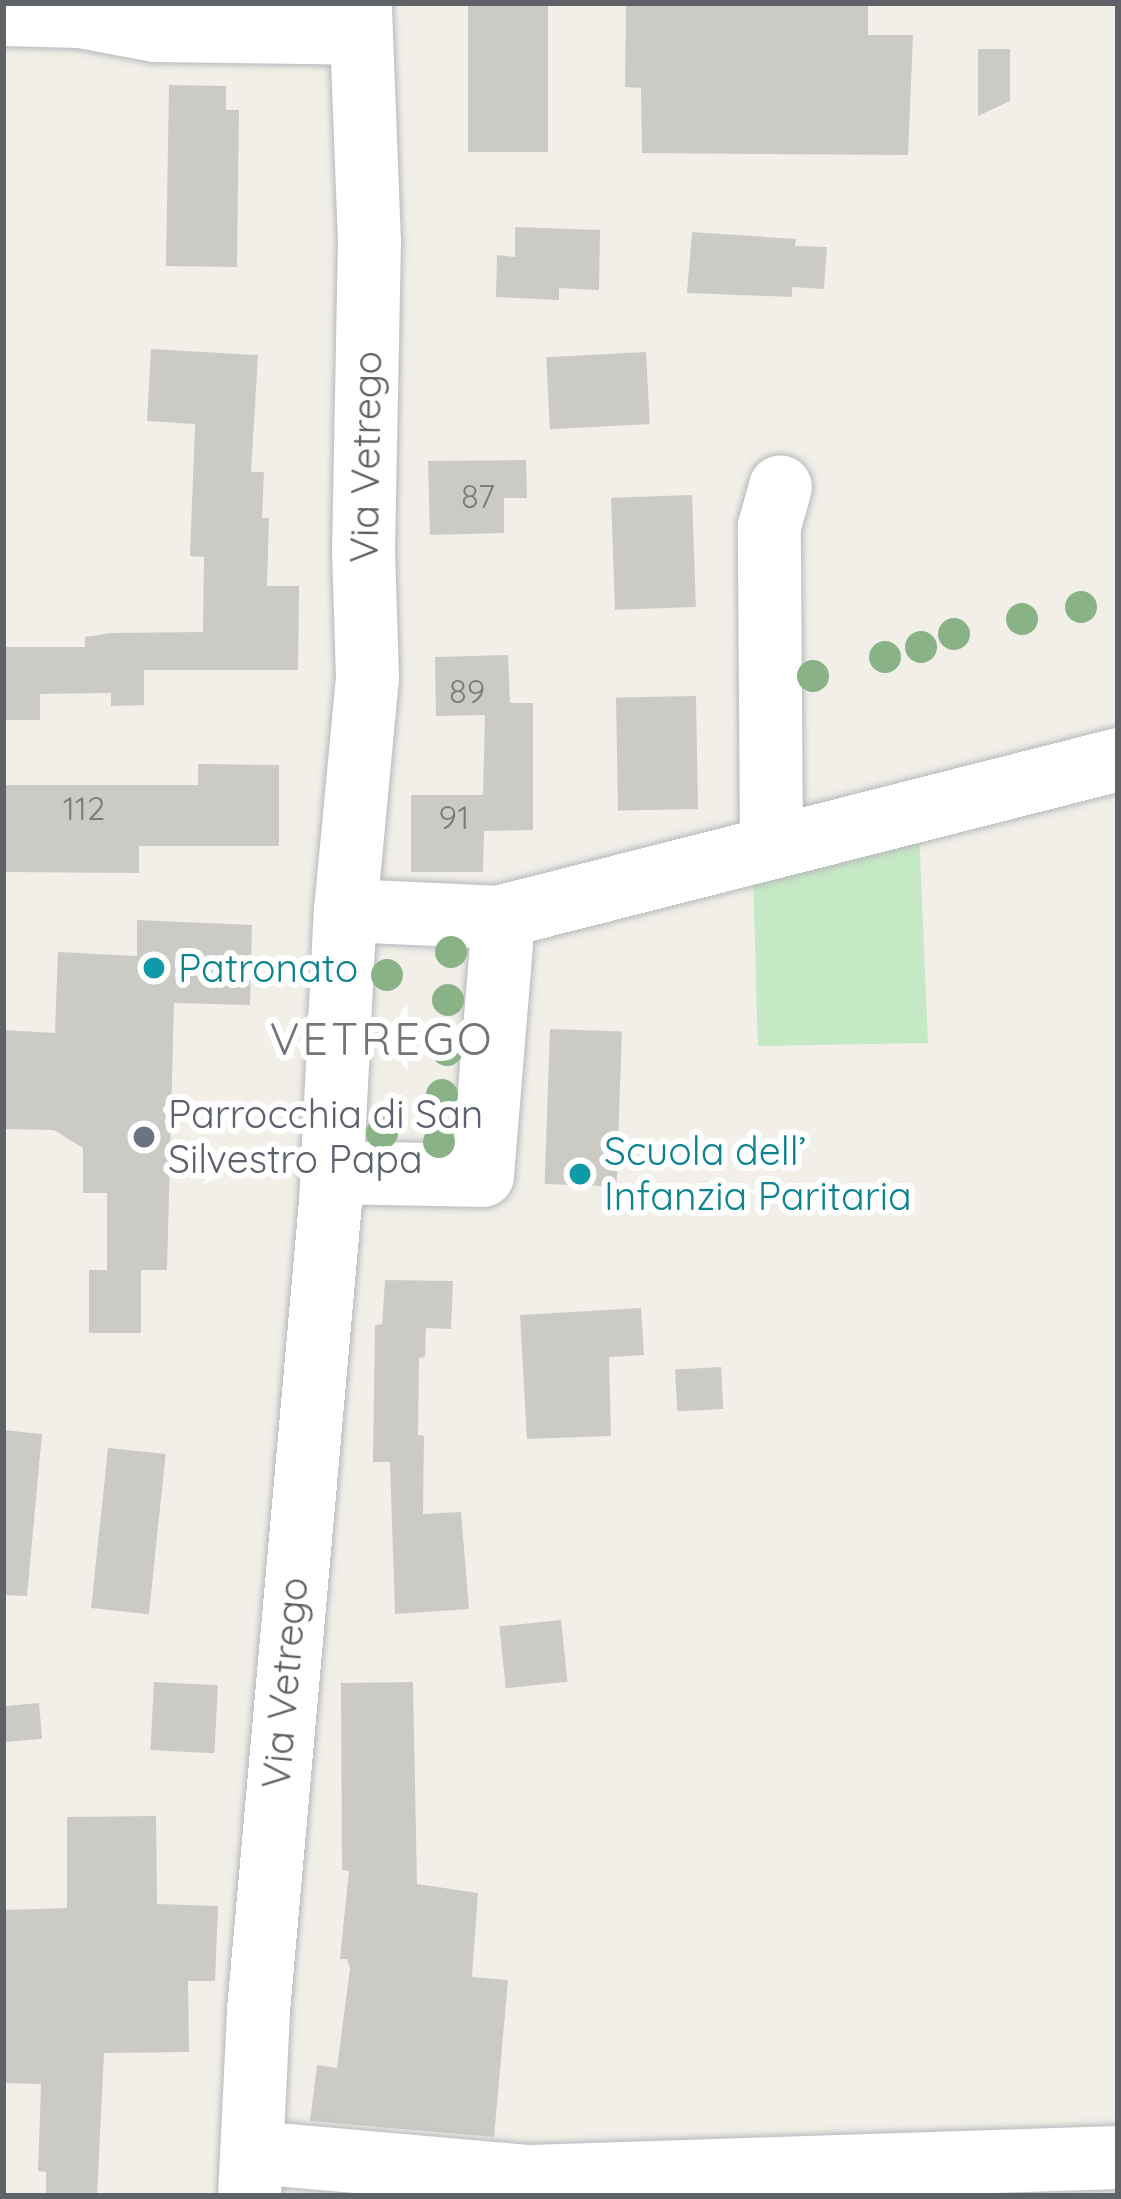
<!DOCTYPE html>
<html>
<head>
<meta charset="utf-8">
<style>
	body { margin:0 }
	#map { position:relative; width:1121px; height:2199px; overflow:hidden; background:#f1efe8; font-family:Quicksand,sans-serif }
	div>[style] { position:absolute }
	.green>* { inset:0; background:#c5e8c5 }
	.building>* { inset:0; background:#cccac5; transform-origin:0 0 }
	.roads { filter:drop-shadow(0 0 3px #b5b8bc) drop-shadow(0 0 3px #b5b8bc) }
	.minor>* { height:63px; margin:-31.5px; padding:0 31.5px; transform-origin:31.5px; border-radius:31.5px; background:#fff }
	.trees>* { width:32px; height:32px; margin:-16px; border-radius:50%; background:#89b387 }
	.dots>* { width:33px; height:33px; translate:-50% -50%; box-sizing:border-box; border:6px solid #fff; border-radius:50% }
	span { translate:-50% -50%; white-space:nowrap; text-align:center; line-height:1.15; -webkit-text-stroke:12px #fff; paint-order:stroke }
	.number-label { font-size:33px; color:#7a7d7f }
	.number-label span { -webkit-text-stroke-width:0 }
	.street-label { font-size:39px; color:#5f6368 }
	.culture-label { font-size:39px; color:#0d838f }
	.left { translate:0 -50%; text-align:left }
	.worship-label { font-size:39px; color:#5b616d }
	.quarter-label { font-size:45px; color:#70757a; letter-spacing:3px }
	.frame { position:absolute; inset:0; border:6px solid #5f6368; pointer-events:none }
</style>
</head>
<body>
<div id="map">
	<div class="green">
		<i style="clip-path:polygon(919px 831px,928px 1043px,758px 1046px,753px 877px)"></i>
	</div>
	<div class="building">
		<i style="left:468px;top:3px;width:80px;height:149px"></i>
		<i style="clip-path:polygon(626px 3px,868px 3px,868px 35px,913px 35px,908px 155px,642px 153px,641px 88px,625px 87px)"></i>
		<i style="clip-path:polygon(978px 49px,1010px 49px,1010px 101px,978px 116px)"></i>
		<i style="clip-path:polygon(169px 85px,226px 86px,226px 110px,239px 110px,237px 267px,166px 266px)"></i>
		<i style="clip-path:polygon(515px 227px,600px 230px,599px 290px,559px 288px,559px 300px,496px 297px,497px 255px,515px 257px)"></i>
		<i style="clip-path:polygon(692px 232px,796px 239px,795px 246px,827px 247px,824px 289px,792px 287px,792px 297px,687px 293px)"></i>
		<i style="clip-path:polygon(151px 349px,258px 355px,251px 472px,264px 472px,262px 518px,269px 518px,267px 586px,299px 586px,298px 670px,144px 670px,144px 705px,111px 706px,111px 693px,40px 694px,40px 720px,3px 720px,3px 647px,85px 647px,85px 637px,111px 633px,203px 632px,204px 557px,190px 556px,195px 424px,147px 421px)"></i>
		<i style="left:646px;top:352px;width:72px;height:100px;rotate:87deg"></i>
		<i style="clip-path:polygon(526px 460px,527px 498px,504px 498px,504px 533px,430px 535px,428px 461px)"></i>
		<i style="left:692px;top:495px;width:112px;height:81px;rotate:88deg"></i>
		<i style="clip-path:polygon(508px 655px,510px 703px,533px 703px,533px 830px,484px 831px,483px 872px,411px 872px,411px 795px,483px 795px,485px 715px,436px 716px,435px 657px)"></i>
		<i style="left:696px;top:696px;width:113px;height:80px;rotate:89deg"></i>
		<i style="clip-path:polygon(198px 764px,279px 765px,279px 846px,139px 846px,139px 873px,3px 872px,3px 785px,198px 785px)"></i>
		<i style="clip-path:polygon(137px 920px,252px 925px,250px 1005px,174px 1003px,167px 1270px,141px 1270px,141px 1333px,89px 1333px,89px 1270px,107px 1270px,107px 1193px,83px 1193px,83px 1148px,54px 1130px,3px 1129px,3px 1030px,55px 1033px,58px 952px,137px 956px)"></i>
		<i style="left:550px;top:1029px;width:72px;height:155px;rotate:2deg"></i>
		<i style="clip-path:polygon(385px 1280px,453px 1281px,451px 1329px,426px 1328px,425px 1357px,419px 1358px,418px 1435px,424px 1436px,423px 1514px,461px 1512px,469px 1609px,395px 1614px,390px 1462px,373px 1462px,375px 1325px,382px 1324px)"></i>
		<i style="clip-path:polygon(641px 1308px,644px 1355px,609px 1357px,611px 1436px,527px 1439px,520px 1315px)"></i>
		<i style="left:721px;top:1367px;width:42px;height:46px;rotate:87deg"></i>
		<i style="clip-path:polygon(3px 1430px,42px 1434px,27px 1596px,3px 1595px)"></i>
		<i style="left:108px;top:1448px;width:58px;height:161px;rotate:6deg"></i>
		<i style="left:561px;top:1620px;width:62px;height:62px;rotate:84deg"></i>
		<i style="left:154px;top:1682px;width:64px;height:68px;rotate:3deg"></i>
		<i style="clip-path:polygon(413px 1682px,417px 1884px,478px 1893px,472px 1977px,508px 1980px,494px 2137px,310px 2121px,317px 2065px,337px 2068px,350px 1969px,347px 1959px,340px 1959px,349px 1871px,342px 1870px,341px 1683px)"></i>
		<i style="left:39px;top:1703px;width:36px;height:36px;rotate:85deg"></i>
		<i style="clip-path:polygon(156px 1816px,157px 1904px,218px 1906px,215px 1981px,188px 1981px,189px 2052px,104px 2053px,97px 2196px,46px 2196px,46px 2172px,38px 2171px,41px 2084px,3px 2083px,3px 1910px,67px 1908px,67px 1817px)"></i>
	</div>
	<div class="roads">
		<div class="minor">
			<i style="left:3px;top:14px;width:77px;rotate:1.5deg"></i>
			<i style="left:80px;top:16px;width:76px;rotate:10.6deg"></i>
			<i style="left:155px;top:30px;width:205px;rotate:0.8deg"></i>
			<i style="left:771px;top:844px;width:318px;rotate:-90.4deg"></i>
			<i style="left:769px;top:526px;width:41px;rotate:-74.6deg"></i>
			<i style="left:345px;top:910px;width:152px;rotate:2.6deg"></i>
			<i style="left:497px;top:917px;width:641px;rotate:-14.27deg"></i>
			<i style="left:331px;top:1172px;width:151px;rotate:1.1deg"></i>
			<i style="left:482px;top:1175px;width:234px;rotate:-85.3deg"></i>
			<i style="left:501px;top:942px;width:25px;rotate:-99deg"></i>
			<i style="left:253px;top:2152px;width:277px;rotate:5deg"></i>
			<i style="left:529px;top:2176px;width:589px;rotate:-1.85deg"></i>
			<i style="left:249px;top:2196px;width:186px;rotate:-87.2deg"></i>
			<i style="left:258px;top:2010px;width:811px;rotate:-84.91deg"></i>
			<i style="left:330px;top:1202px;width:292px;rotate:-87.1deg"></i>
			<i style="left:345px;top:910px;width:234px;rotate:-84.6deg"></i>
			<i style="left:367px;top:677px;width:126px;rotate:-91.8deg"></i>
			<i style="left:363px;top:551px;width:309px;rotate:-88.9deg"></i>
			<i style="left:369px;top:242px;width:239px;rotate:-92.2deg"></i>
		</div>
	</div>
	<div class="trees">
		<i style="left:1081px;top:607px"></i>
		<i style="left:1022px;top:619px"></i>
		<i style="left:954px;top:634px"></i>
		<i style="left:921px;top:647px"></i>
		<i style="left:885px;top:657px"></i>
		<i style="left:813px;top:676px"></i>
		<i style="left:451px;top:952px"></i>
		<i style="left:387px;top:975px"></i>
		<i style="left:448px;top:1000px"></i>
		<i style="left:447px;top:1050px"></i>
		<i style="left:442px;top:1095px"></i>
		<i style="left:382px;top:1133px"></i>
		<i style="left:439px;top:1142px"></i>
	</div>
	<div class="dots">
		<i style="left:154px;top:968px;background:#0f9aa8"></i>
		<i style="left:144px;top:1137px;background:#6b7280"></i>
		<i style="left:580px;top:1174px;background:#0f9aa8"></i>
	</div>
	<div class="number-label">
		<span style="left:478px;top:496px">87</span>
		<span style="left:467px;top:691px">89</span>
		<span style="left:84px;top:808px">112</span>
		<span style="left:454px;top:817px">91</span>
	</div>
	<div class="street-label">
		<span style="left:366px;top:457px;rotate:-89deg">Via Vetrego</span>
		<span style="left:285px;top:1683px;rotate:-85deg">Via Vetrego</span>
	</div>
	<div class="culture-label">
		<span class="left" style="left:178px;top:968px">Patronato</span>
		<span class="left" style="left:604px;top:1174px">Scuola dell’<br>Infanzia Paritaria</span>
	</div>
	<div class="worship-label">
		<span class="left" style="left:168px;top:1137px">Parrocchia di San<br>Silvestro Papa</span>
	</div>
	<div class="quarter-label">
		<span style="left:382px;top:1039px">VETREGO</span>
	</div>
	<div class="frame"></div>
</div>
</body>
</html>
